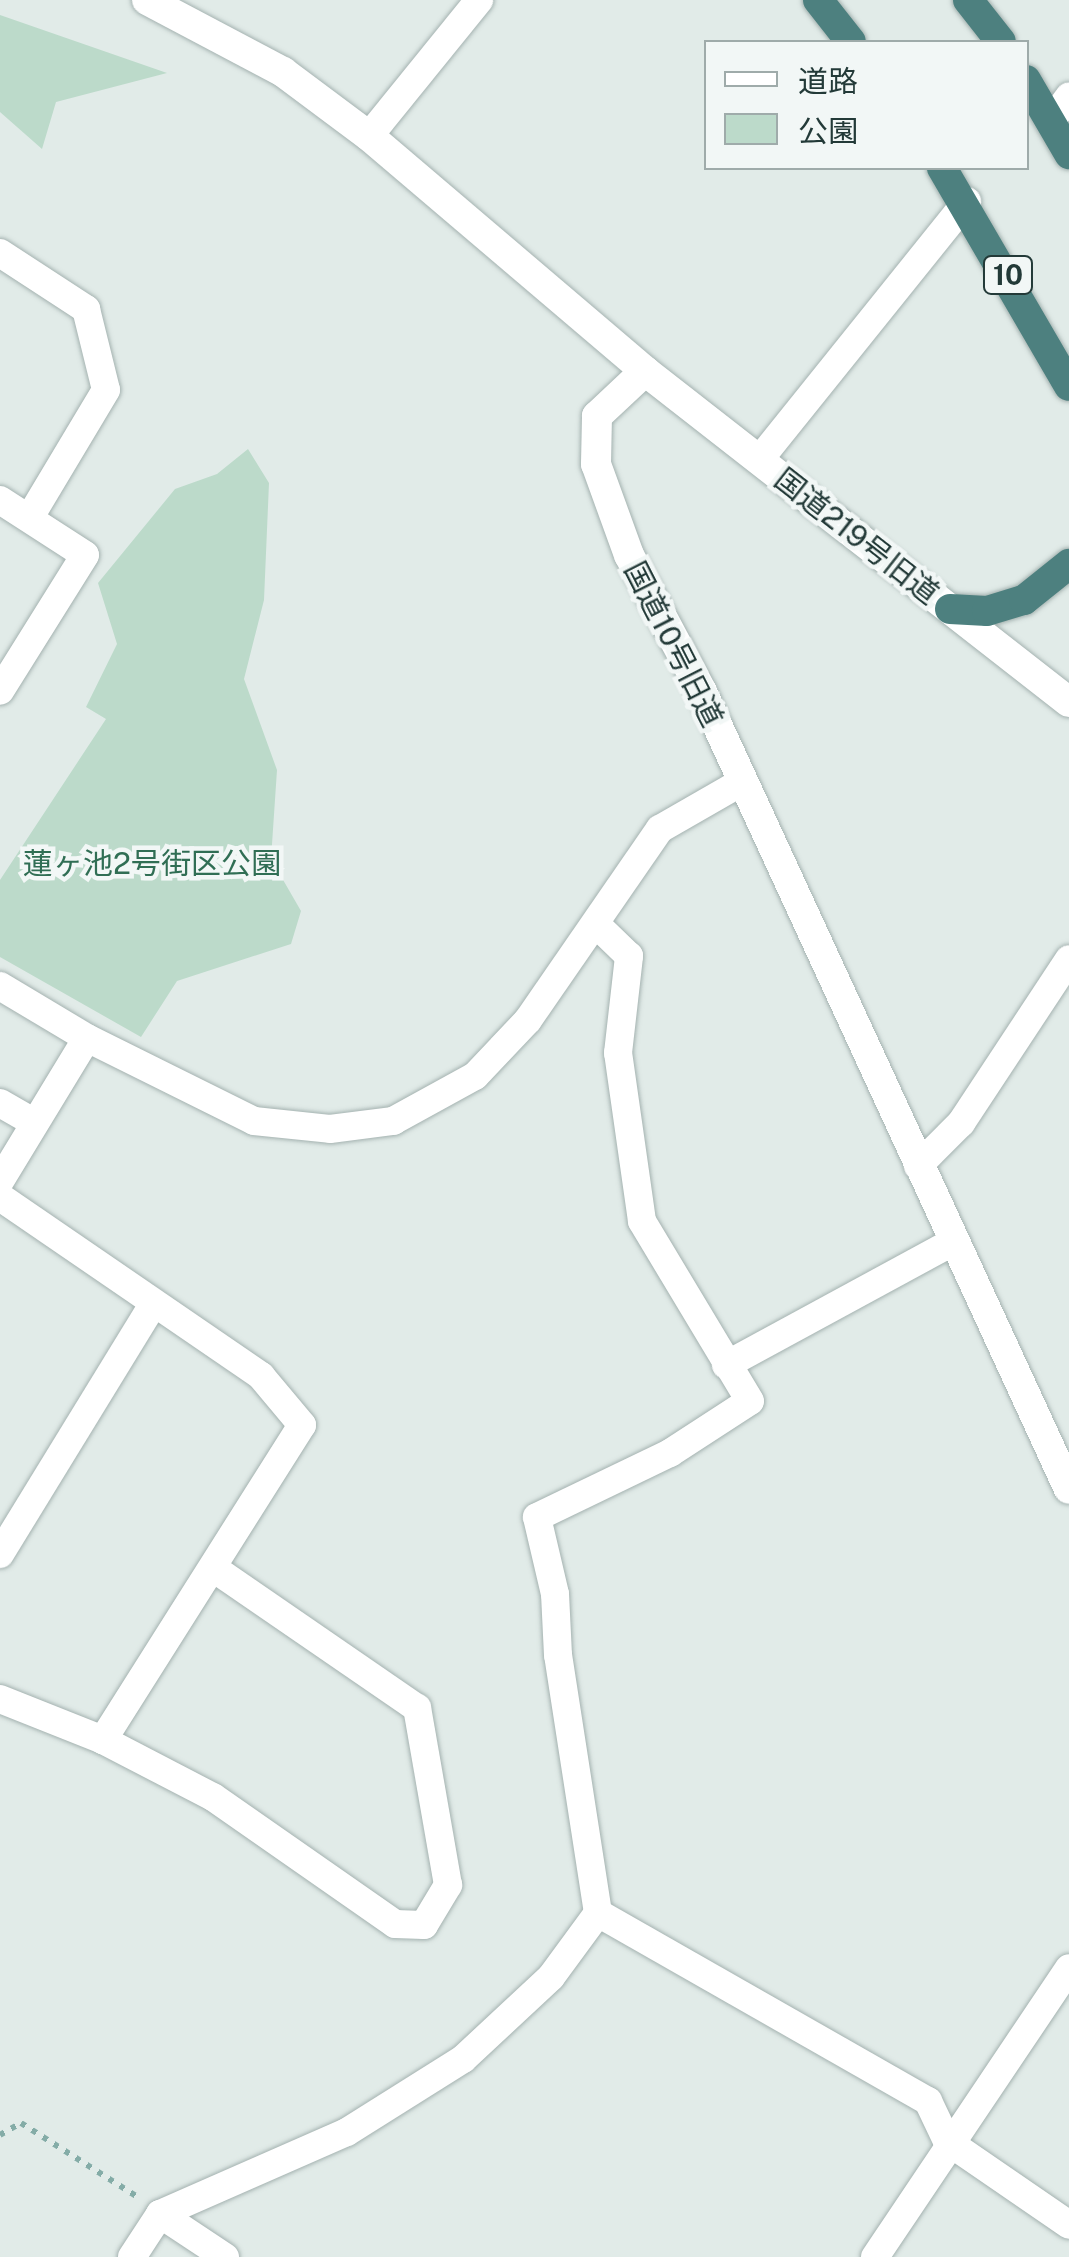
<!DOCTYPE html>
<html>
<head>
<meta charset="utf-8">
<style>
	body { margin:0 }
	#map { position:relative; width:1069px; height:2257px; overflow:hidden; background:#e1ebe8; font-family:"Public Sans","Noto Sans JP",sans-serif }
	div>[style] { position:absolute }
	.green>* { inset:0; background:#bcdaca }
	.path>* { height:6px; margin-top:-3px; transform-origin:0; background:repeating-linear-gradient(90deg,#84aca7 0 5px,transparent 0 13px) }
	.roads { filter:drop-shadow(0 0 2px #a4b2b0) drop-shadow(0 0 2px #a4b2b0) }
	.minor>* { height:28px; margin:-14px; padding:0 14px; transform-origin:14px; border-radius:14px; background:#fff }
	.tertiary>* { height:30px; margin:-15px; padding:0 15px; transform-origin:15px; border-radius:15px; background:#fff }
	.trunk>* { height:30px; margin:-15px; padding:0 15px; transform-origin:15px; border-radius:15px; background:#4d807f }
	span { translate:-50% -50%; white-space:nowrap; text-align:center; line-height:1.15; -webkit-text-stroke:9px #f2f7f6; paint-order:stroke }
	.shield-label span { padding:2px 8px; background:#f2f7f6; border:2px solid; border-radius:8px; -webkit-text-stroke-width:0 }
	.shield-label { font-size:28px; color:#233a38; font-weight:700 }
	.street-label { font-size:30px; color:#233a38 }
	.park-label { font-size:30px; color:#306e54 }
	.legend { position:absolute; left:704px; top:40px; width:325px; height:130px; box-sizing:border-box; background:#f2f7f6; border:2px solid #9fabaa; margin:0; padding:12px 18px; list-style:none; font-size:30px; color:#233a38 }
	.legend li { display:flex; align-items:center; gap:20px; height:50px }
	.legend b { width:50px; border:2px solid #9fabaa }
</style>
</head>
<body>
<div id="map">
	<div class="green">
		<i style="clip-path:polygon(0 15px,167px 73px,56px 102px,42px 149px,0 112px)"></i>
		<i style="clip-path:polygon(248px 449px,269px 483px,264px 600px,244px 679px,277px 770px,271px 859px,301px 911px,291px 944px,177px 981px,141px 1037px,0 957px,0 880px,106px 719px,86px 707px,117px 644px,98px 583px,175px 489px,217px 474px)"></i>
	</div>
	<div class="path">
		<i style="left:0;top:2135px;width:24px;rotate:-30deg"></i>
		<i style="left:21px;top:2123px;width:140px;rotate:32.4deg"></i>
	</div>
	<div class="roads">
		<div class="minor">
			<i style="left:1052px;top:120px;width:29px;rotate:-54deg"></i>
			<i style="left:369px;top:136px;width:175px;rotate:-51deg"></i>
			<i style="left:0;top:253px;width:103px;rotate:33.1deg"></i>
			<i style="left:86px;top:309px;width:83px;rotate:76.1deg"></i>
			<i style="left:106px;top:390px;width:148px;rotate:120.9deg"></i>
			<i style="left:759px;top:460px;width:332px;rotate:-51.2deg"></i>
			<i style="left:0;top:500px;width:101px;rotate:32.9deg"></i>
			<i style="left:85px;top:555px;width:160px;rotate:122deg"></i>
			<i style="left:0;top:986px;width:101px;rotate:30.9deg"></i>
			<i style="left:87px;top:1038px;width:186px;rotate:26.4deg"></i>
			<i style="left:254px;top:1121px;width:76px;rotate:6deg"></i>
			<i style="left:330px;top:1129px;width:64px;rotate:-7.2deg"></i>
			<i style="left:393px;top:1121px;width:94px;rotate:-28.8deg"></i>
			<i style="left:475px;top:1076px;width:77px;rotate:-46.6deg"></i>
			<i style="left:528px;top:1020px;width:232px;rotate:-55.4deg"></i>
			<i style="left:660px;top:829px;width:92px;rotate:-29.9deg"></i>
			<i style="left:0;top:1103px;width:40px;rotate:29.7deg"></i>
			<i style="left:918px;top:1166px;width:61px;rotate:-45deg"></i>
			<i style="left:961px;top:1123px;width:196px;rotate:-56.6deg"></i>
			<i style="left:0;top:1181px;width:167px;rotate:-58.7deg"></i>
			<i style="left:0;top:1197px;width:316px;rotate:34.4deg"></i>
			<i style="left:261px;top:1376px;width:64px;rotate:50.1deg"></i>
			<i style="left:302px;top:1425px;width:373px;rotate:122.3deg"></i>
			<i style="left:726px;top:1365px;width:258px;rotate:-28.5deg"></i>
			<i style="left:0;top:1554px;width:291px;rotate:-58.5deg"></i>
			<i style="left:0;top:1699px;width:111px;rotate:21.7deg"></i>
			<i style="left:103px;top:1740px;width:124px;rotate:27.4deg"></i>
			<i style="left:213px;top:1797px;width:222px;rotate:34.9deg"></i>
			<i style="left:395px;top:1924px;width:29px;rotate:2deg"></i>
			<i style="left:424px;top:1925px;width:47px;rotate:-59deg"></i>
			<i style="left:448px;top:1885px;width:180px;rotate:-99.9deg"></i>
			<i style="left:417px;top:1708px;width:244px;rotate:-145.5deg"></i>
			<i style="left:598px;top:1913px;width:380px;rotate:29.7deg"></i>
			<i style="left:928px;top:2101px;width:44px;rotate:64.6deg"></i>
			<i style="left:947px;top:2141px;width:148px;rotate:34.5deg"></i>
			<i style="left:160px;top:2214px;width:78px;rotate:33.5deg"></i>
			<i style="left:132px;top:2257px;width:51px;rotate:-56.9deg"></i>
			<i style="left:160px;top:2214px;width:204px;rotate:-23.7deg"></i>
			<i style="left:347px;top:2132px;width:137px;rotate:-32.2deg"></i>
			<i style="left:463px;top:2059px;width:120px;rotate:-43deg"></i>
			<i style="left:551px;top:1977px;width:79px;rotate:-53.7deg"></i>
			<i style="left:598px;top:1913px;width:261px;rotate:-98.8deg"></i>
			<i style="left:558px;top:1655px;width:61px;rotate:-92.8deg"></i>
			<i style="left:555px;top:1594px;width:79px;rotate:-103.2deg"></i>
			<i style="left:537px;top:1517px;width:148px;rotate:-25.7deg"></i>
			<i style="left:670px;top:1453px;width:95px;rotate:-33deg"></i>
			<i style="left:750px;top:1401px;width:210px;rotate:-121deg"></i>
			<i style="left:642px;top:1221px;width:170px;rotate:-98.1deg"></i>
			<i style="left:618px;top:1053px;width:98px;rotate:-83.5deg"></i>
			<i style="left:629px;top:956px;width:45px;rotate:-135.9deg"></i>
			<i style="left:875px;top:2257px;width:348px;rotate:-56.1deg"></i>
		</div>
		<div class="tertiary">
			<i style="left:147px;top:0;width:154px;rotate:27.9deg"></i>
			<i style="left:283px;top:72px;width:107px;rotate:36.7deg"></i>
			<i style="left:369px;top:136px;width:362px;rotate:40.4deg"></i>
			<i style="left:645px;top:371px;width:538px;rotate:37.98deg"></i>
			<i style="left:645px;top:371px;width:66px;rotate:136.8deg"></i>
			<i style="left:597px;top:416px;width:48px;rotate:91.2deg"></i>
			<i style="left:596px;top:464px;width:97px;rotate:70.1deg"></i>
			<i style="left:629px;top:555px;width:155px;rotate:61.9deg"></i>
			<i style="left:702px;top:692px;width:877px;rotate:65.28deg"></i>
		</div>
		<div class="trunk">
			<i style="left:818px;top:0;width:53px;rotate:51.8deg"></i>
			<i style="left:968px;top:0;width:53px;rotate:51.8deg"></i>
			<i style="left:1026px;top:80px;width:86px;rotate:59.8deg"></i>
			<i style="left:942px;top:168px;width:252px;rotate:59.8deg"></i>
			<i style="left:950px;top:609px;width:37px;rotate:3deg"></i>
			<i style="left:987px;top:611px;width:39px;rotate:-17deg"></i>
			<i style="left:1024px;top:600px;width:58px;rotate:-38.7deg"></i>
		</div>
	</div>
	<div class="shield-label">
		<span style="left:1008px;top:275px">10</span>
	</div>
	<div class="street-label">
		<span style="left:857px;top:536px;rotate:38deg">国道219号旧道</span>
		<span style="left:674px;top:644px;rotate:63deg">国道10号旧道</span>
	</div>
	<div class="park-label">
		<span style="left:152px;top:863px">蓮ヶ池2号街区公園</span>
	</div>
	<ul class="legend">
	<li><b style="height:12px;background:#fff"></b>道路</li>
	<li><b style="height:28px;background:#bcdaca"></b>公園</li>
	</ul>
</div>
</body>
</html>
